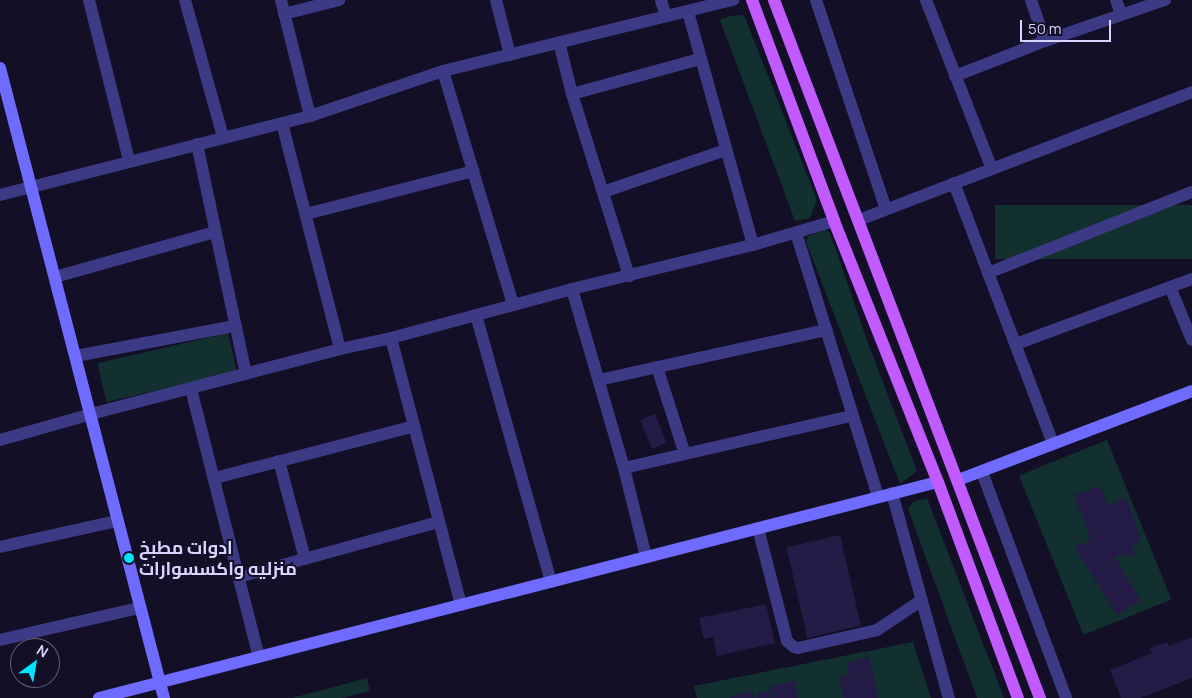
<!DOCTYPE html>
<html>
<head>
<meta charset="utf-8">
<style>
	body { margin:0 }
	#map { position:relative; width:1192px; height:698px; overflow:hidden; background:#130f26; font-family:Manrope,Cairo,sans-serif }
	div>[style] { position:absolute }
	.green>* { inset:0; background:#12302f; transform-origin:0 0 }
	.building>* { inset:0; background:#241b47; transform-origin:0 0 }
	.street>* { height:12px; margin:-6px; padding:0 6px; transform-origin:6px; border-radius:6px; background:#3d3a85 }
	.secondary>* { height:12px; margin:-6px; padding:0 6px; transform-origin:6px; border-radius:6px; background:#6f6bff }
	.primary>* { height:12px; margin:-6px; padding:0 6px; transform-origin:6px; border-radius:6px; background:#c25bff }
	.dots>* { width:14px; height:14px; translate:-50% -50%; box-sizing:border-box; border:2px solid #130f26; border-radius:50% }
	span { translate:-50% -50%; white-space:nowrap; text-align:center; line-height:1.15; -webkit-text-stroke:4px #130f26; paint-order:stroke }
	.poi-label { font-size:18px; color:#d9d4ff; font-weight:700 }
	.left { translate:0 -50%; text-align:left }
	.north { position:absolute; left:10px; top:638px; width:50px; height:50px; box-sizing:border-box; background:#130f26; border:1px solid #625e7d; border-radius:50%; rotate:32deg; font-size:14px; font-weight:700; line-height:20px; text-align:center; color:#d9d4ff }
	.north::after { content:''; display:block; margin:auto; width:18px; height:22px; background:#00e5ff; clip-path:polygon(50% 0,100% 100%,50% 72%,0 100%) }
	.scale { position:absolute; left:1020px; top:20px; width:91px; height:22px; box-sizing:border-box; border:2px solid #d9d4ff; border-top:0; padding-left:6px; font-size:15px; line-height:18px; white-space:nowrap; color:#d9d4ff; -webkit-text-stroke:4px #130f26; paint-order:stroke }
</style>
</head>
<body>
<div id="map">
	<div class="green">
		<i style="clip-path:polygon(744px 15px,817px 200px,810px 218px,795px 221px,720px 20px,729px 16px)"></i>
		<i style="left:1192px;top:205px;width:54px;height:197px;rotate:90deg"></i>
		<i style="clip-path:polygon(825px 230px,830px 233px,868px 343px,917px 471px,900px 484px,806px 242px,808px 236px)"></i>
		<i style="left:228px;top:333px;width:40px;height:134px;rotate:77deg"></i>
		<i style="left:1107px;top:440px;width:172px;height:95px;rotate:68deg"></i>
		<i style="clip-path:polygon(927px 498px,1004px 698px,977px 698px,908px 509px,913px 502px)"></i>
		<i style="clip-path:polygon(913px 642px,931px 698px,697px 698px,694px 686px)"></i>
		<i style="clip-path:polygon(367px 678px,370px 691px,342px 698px,292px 698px)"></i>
	</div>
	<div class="building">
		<i style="left:655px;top:414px;width:31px;height:16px;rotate:68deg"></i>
		<i style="clip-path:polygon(1100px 486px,1108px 505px,1126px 498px,1142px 541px,1132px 545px,1135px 555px,1114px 556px,1141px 600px,1117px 615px,1075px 548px,1091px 539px,1074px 495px)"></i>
		<i style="left:840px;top:535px;width:93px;height:55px;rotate:77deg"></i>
		<i style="clip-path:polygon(766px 604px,775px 643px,717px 656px,713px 637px,704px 639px,699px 618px)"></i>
		<i style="clip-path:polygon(1192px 637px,1192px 678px,1141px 698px,1121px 698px,1110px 670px,1152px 653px,1150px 648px,1167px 642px,1169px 646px)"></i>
		<i style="clip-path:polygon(869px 657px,878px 698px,844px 698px,839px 677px,849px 674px,847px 663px)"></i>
		<i style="clip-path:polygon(794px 681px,798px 698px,774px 698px,771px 686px)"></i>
		<i style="clip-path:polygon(753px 691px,755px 698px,731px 698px,730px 696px)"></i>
		<i style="clip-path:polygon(770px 691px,772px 698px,758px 698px,757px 694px)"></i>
	</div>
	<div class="street">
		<i style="left:89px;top:0;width:166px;rotate:76deg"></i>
		<i style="left:185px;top:0;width:142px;rotate:74.5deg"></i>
		<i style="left:281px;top:0;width:120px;rotate:76deg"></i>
		<i style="left:496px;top:0;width:57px;rotate:75.7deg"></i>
		<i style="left:661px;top:0;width:17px;rotate:73deg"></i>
		<i style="left:816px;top:0;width:220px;rotate:71.5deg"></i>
		<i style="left:926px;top:0;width:181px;rotate:68.7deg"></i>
		<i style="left:1031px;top:0;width:43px;rotate:71.1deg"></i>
		<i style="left:1116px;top:0;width:15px;rotate:70deg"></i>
		<i style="left:688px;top:12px;width:242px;rotate:74.4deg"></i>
		<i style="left:284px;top:14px;width:57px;rotate:-14.3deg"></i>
		<i style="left:559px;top:42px;width:54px;rotate:76deg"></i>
		<i style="left:572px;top:94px;width:191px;rotate:72.6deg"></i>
		<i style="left:443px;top:71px;width:244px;rotate:73.3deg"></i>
		<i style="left:955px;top:76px;width:97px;rotate:-21.3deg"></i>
		<i style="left:1045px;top:41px;width:127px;rotate:-18.9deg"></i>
		<i style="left:572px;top:94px;width:133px;rotate:-15.3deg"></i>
		<i style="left:282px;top:123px;width:233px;rotate:75.6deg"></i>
		<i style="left:197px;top:144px;width:235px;rotate:78deg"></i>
		<i style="left:954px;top:183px;width:278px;rotate:69.2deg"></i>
		<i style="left:603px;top:192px;width:130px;rotate:-18.9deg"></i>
		<i style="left:0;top:195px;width:320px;rotate:-14.3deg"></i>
		<i style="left:310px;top:116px;width:140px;rotate:-18.7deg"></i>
		<i style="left:443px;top:71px;width:299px;rotate:-13.8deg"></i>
		<i style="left:306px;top:214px;width:173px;rotate:-14.4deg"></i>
		<i style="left:859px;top:220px;width:357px;rotate:-21deg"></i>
		<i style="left:796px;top:233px;width:276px;rotate:72.7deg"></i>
		<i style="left:988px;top:273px;width:219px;rotate:-21.7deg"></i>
		<i style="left:55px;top:277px;width:166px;rotate:-15.7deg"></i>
		<i style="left:1170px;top:287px;width:57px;rotate:67.5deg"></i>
		<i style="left:572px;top:289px;width:186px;rotate:73.8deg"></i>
		<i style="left:624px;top:468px;width:92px;rotate:76.1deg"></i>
		<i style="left:476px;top:315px;width:277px;rotate:74.3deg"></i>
		<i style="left:391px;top:338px;width:276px;rotate:75.3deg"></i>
		<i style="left:1016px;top:344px;width:188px;rotate:-20.3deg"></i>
		<i style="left:76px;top:356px;width:162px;rotate:-10.7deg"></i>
		<i style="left:657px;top:367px;width:91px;rotate:72.2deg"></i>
		<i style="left:599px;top:380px;width:233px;rotate:-12.4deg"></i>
		<i style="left:191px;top:389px;width:276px;rotate:75.8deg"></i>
		<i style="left:0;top:440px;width:95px;rotate:-15.9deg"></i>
		<i style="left:91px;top:414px;width:257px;rotate:-14.6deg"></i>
		<i style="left:340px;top:349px;width:52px;rotate:-12.2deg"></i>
		<i style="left:391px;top:338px;width:188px;rotate:-15.1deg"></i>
		<i style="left:572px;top:289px;width:186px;rotate:-13.7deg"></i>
		<i style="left:753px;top:245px;width:84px;rotate:-16.5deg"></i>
		<i style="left:279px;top:461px;width:101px;rotate:75.1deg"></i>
		<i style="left:624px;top:468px;width:233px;rotate:-12.9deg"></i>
		<i style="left:982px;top:472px;width:241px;rotate:69.6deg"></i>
		<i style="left:215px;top:478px;width:206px;rotate:-14.6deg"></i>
		<i style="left:892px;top:493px;width:213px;rotate:74.5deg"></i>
		<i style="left:758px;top:528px;width:117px;rotate:75.6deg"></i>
		<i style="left:787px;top:641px;width:9px;rotate:41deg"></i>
		<i style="left:794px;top:647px;width:4px;rotate:14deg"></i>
		<i style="left:798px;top:648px;width:81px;rotate:-12.8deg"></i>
		<i style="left:877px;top:630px;width:54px;rotate:-33.7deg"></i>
		<i style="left:0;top:547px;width:119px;rotate:-12.6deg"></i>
		<i style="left:239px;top:577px;width:207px;rotate:-15.4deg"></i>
		<i style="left:0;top:640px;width:143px;rotate:-13deg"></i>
	</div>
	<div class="secondary">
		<i style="left:0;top:68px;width:651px;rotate:75.41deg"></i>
		<i style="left:958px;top:480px;width:250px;rotate:-20.8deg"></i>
		<i style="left:99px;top:698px;width:866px;rotate:-14.44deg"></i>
	</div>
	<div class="primary">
		<i style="left:752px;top:0;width:236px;rotate:69.6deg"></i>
		<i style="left:834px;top:221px;width:281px;rotate:68.3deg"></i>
		<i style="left:938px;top:482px;width:230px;rotate:69.7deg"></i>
		<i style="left:774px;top:0;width:747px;rotate:69.14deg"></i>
	</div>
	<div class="dots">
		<i style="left:129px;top:558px;background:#00e5ff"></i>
	</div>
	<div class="poi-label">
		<span class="left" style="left:139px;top:558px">ادوات مطبخ<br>منزليه واكسسوارات</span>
	</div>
	<div class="north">N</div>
	<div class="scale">50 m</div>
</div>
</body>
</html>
